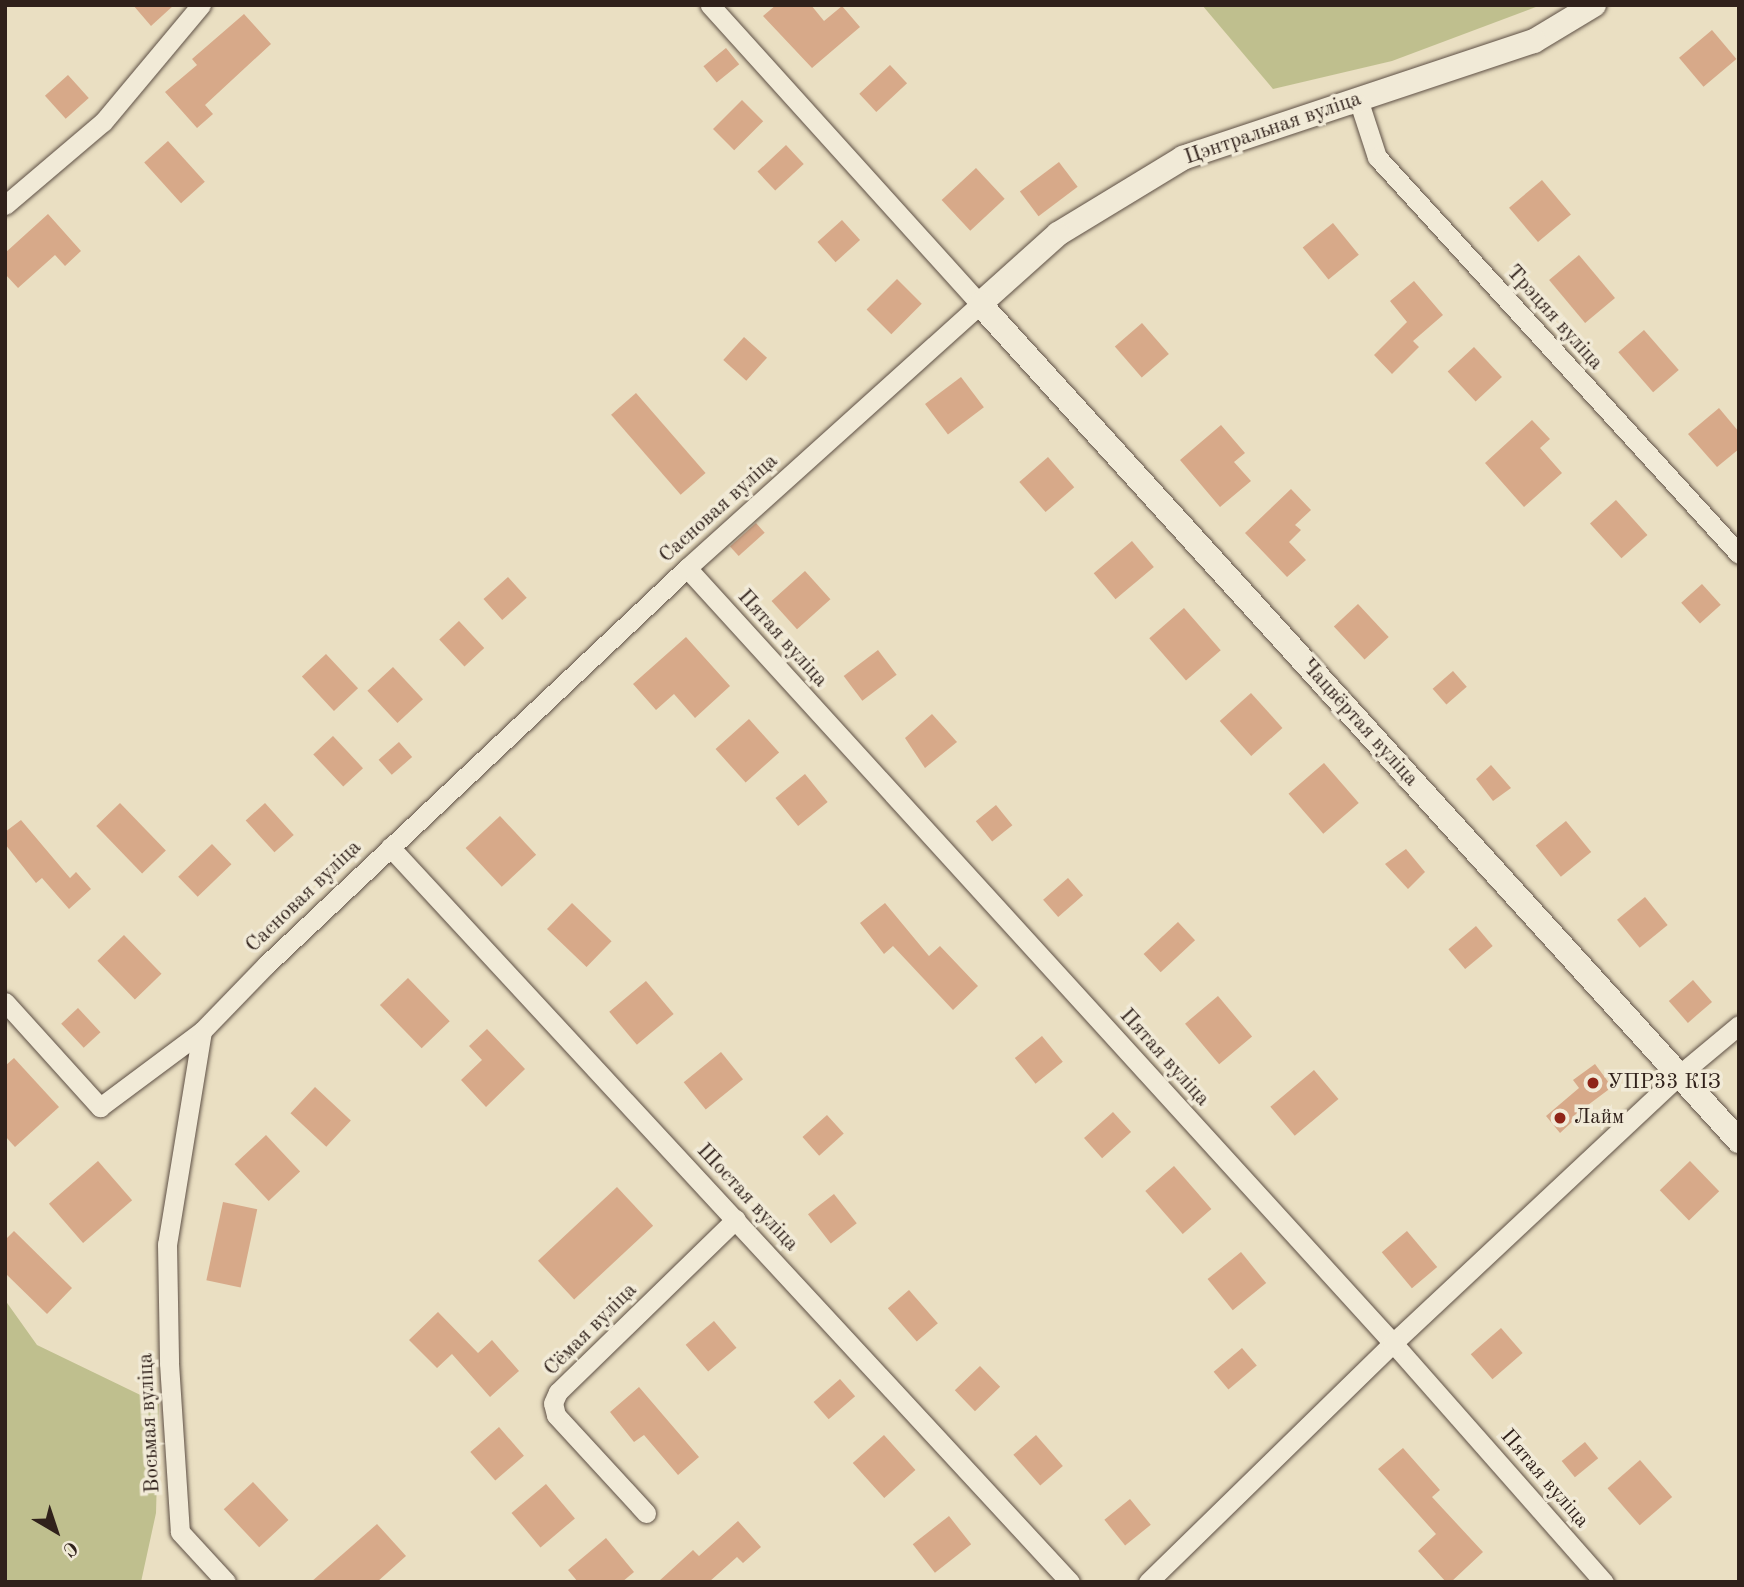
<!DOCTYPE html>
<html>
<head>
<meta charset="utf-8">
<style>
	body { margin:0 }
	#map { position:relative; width:1744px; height:1587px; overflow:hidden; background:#eadfc2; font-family:"Old Standard TT",serif }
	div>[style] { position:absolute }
	.green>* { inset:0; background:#bfbf8e }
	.building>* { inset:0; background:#d7a989; transform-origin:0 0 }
	.roads { filter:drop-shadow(0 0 2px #5e5045) drop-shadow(0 0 2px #5e5045) }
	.minor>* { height:19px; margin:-9.5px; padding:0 9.5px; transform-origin:9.5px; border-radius:9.5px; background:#f1ead7 }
	.tertiary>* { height:24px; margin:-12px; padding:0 12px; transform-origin:12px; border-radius:12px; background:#f1ead7 }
	.dots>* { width:19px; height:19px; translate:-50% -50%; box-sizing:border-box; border:4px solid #f1ead7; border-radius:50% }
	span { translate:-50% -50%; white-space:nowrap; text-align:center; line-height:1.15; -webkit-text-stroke:7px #f1ead7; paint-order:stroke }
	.street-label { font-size:21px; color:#30211b }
	.poi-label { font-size:21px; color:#30211b }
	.left { translate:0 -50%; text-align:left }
	.frame { position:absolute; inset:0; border:7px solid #30211b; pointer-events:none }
	.north { position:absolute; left:21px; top:1496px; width:70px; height:70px; -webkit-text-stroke:5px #f1ead7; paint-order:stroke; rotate:141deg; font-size:19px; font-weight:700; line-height:28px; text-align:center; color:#30211b }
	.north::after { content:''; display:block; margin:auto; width:24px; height:32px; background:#30211b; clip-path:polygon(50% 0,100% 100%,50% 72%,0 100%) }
</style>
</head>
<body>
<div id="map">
	<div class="green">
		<i style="clip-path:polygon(1202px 5px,1541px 5px,1392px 61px,1273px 89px)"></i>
		<i style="clip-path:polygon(5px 1300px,37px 1345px,159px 1404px,156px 1513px,141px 1582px,5px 1582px)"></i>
	</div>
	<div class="building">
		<i style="clip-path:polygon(133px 5px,174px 5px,151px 26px)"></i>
		<i style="clip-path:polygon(776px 5px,811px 5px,824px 21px,842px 6px,860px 27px,812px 68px,763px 16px)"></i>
		<i style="clip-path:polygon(244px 14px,271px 44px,205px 105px,213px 114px,197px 128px,165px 92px,197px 65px,192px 59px)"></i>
		<i style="left:1712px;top:30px;width:38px;height:43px;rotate:50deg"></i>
		<i style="left:726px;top:48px;width:21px;height:29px;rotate:51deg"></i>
		<i style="left:890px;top:65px;width:25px;height:42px;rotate:47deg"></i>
		<i style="left:68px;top:75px;width:31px;height:31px;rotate:48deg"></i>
		<i style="left:742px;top:100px;width:30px;height:41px;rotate:45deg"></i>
		<i style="left:168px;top:141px;width:55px;height:32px;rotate:48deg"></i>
		<i style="left:786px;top:145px;width:26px;height:39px;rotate:47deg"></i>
		<i style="left:1059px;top:162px;width:31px;height:49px;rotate:53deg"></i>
		<i style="left:976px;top:168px;width:42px;height:47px;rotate:47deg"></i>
		<i style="left:1542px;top:180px;width:45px;height:43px;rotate:50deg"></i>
		<i style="clip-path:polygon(48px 214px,81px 251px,65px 266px,55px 255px,18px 288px,5px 274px,5px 253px)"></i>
		<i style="left:842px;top:220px;width:27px;height:33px;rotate:48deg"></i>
		<i style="left:1333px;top:223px;width:41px;height:39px;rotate:51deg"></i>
		<i style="left:1579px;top:255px;width:56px;height:39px;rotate:50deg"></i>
		<i style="left:897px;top:279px;width:35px;height:43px;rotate:45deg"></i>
		<i style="clip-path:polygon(1414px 281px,1443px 315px,1413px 341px,1419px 347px,1392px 374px,1374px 355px,1407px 322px,1390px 301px)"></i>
		<i style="left:1142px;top:323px;width:41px;height:36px;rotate:49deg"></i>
		<i style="left:1644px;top:330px;width:53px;height:34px;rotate:49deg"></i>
		<i style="left:744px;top:337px;width:31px;height:31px;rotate:42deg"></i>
		<i style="left:1474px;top:347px;width:41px;height:36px;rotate:47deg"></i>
		<i style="left:961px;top:377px;width:38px;height:45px;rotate:53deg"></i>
		<i style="left:636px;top:393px;width:106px;height:33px;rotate:49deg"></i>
		<i style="clip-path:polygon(1719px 408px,1739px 432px,1739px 449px,1717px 467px,1688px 434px)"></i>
		<i style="clip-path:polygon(1532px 420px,1550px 439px,1540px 448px,1562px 473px,1524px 507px,1485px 463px)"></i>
		<i style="clip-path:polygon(1221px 425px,1245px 453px,1234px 462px,1251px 481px,1220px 507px,1180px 460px)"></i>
		<i style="left:1048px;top:457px;width:40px;height:38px;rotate:49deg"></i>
		<i style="clip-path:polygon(1291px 489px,1311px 510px,1295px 525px,1301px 530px,1289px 542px,1306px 560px,1287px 577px,1245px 533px)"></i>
		<i style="left:1616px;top:500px;width:47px;height:35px;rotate:48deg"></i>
		<i style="left:756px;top:523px;width:13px;height:35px;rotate:48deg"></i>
		<i style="left:1132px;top:541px;width:34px;height:50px;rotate:50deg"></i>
		<i style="left:805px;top:571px;width:38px;height:45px;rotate:48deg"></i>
		<i style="left:508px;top:577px;width:28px;height:33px;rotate:48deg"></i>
		<i style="left:1702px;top:584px;width:28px;height:28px;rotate:48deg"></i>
		<i style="left:1358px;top:604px;width:45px;height:33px;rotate:47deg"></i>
		<i style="left:1184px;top:608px;width:56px;height:46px;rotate:49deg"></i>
		<i style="left:459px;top:621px;width:37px;height:27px;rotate:47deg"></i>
		<i style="clip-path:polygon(686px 637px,730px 686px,695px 718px,674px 694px,656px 710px,633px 684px)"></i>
		<i style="left:878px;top:650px;width:31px;height:43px;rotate:53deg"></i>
		<i style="left:326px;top:654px;width:47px;height:33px;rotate:47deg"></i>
		<i style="left:393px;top:667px;width:44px;height:35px;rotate:47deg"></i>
		<i style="left:1453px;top:671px;width:21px;height:27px;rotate:49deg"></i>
		<i style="left:1251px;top:693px;width:47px;height:42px;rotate:48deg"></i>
		<i style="clip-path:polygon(932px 714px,957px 742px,925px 768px,905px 738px)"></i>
		<i style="left:749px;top:719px;width:45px;height:45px;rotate:48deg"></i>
		<i style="left:333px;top:736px;width:44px;height:27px;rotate:47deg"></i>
		<i style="left:399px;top:742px;width:20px;height:27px;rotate:49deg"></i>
		<i style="left:1324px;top:763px;width:53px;height:47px;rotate:49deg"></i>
		<i style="clip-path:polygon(1491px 765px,1511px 788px,1493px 801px,1476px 779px)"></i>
		<i style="left:805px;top:774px;width:36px;height:38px;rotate:51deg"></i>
		<i style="left:120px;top:803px;width:66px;height:33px;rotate:46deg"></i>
		<i style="left:265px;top:803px;width:43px;height:26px;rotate:48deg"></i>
		<i style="left:996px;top:805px;width:26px;height:26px;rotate:51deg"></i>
		<i style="left:500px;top:816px;width:53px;height:47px;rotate:47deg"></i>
		<i style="clip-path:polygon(21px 820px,70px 878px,76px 872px,91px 889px,69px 909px,42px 878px,36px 883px,5px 844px,5px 832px)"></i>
		<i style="left:1566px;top:821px;width:40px;height:39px;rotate:51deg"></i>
		<i style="left:212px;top:844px;width:28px;height:47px;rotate:46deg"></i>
		<i style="clip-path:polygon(1406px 849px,1425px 872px,1408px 889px,1385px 864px)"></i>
		<i style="left:1068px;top:878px;width:23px;height:33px;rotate:49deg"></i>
		<i style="left:1645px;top:897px;width:36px;height:36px;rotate:51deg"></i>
		<i style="left:572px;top:903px;width:55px;height:36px;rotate:44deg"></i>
		<i style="clip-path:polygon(885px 903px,929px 956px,940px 946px,978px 986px,953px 1010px,893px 946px,884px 954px,860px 923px)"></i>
		<i style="left:1178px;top:922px;width:25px;height:47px;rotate:47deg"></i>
		<i style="left:1476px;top:926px;width:26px;height:36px;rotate:50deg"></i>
		<i style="left:124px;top:935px;width:54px;height:37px;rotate:46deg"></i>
		<i style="left:408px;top:978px;width:60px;height:39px;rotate:46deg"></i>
		<i style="left:1693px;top:980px;width:29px;height:32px;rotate:49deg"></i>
		<i style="left:646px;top:981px;width:43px;height:48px;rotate:50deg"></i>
		<i style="left:1218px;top:996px;width:53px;height:43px;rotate:50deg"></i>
		<i style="left:78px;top:1008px;width:33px;height:23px;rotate:47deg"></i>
		<i style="clip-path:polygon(487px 1029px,525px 1069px,486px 1107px,461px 1080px,482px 1060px,469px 1046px)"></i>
		<i style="left:1042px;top:1036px;width:33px;height:35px;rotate:51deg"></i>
		<i style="left:721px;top:1052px;width:35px;height:48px;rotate:51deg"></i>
		<i style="clip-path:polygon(14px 1058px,59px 1107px,15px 1147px,5px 1136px,5px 1066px)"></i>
		<i style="clip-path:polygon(1595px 1064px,1612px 1087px,1572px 1117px,1574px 1120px,1560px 1133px,1546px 1116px,1579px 1088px,1573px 1080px)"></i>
		<i style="left:1314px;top:1070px;width:38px;height:57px;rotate:50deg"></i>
		<i style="left:315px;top:1087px;width:49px;height:36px;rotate:43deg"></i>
		<i style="left:1113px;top:1112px;width:27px;height:39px;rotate:48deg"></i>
		<i style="left:827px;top:1115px;width:25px;height:33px;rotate:48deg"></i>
		<i style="left:266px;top:1135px;width:50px;height:43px;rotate:47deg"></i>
		<i style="left:98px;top:1161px;width:52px;height:65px;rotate:49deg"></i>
		<i style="left:1690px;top:1161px;width:42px;height:42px;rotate:46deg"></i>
		<i style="left:1174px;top:1166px;width:57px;height:38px;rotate:49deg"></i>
		<i style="left:617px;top:1187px;width:53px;height:108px;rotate:47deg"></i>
		<i style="left:834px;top:1194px;width:37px;height:33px;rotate:52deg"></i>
		<i style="left:223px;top:1202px;width:35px;height:80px;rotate:12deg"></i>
		<i style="clip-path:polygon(14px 1231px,72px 1288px,47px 1314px,5px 1273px,5px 1240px)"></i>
		<i style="left:1407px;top:1231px;width:47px;height:33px;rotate:50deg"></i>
		<i style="left:1241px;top:1252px;width:40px;height:43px;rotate:51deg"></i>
		<i style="left:909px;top:1290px;width:44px;height:28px;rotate:49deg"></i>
		<i style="clip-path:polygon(438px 1312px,478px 1353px,492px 1340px,519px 1371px,490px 1397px,452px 1354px,437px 1368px,409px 1340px)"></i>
		<i style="left:714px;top:1321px;width:35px;height:37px;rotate:50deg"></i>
		<i style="left:1501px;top:1328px;width:33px;height:40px;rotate:49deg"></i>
		<i style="left:1242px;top:1348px;width:23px;height:37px;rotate:50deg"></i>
		<i style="left:980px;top:1366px;width:29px;height:35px;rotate:46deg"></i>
		<i style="left:840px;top:1379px;width:23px;height:35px;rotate:49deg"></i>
		<i style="clip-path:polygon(639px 1387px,699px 1457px,678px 1475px,644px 1435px,634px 1442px,610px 1412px)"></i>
		<i style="left:499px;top:1427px;width:38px;height:38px;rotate:49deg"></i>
		<i style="left:884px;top:1435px;width:47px;height:42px;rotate:48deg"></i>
		<i style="left:1036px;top:1435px;width:41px;height:30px;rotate:49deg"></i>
		<i style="left:1585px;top:1442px;width:21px;height:30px;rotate:51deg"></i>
		<i style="clip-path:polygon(1403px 1448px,1440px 1490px,1432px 1497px,1483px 1552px,1451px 1582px,1446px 1582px,1418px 1551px,1436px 1534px,1378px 1469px)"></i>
		<i style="left:1640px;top:1460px;width:49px;height:43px;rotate:49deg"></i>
		<i style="left:253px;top:1482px;width:52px;height:40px;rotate:47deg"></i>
		<i style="left:546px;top:1484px;width:45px;height:45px;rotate:50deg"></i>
		<i style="left:1130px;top:1499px;width:33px;height:33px;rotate:51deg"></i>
		<i style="left:949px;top:1516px;width:36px;height:46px;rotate:52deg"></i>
		<i style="clip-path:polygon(738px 1521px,761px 1547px,743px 1563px,737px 1557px,709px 1582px,658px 1582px,693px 1550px,699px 1556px)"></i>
		<i style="clip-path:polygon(377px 1524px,406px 1556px,377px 1582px,311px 1582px)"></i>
		<i style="clip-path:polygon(606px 1538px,634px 1572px,622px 1582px,578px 1582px,568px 1570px)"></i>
	</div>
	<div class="roads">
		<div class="minor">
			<i style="left:1358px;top:99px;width:61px;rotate:71.9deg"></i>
			<i style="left:1377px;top:157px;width:537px;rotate:47.64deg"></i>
			<i style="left:5px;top:205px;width:128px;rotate:-40.3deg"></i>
			<i style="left:103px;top:122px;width:153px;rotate:-50.1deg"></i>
			<i style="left:687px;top:568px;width:1048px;rotate:47.67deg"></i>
			<i style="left:1393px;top:1343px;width:319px;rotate:48.6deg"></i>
			<i style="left:390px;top:847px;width:1001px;rotate:47.23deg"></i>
			<i style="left:5px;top:1002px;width:142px;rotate:47.9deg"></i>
			<i style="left:100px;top:1107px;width:127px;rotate:-36.7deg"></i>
			<i style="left:202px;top:1031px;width:92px;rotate:-45.9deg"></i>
			<i style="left:266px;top:965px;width:579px;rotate:-43.32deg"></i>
			<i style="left:687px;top:568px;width:394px;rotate:-42deg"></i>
			<i style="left:980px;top:304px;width:403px;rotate:-132.1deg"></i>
			<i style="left:202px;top:1031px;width:216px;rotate:99.3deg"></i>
			<i style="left:167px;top:1244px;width:119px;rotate:89deg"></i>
			<i style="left:169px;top:1363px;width:169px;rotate:86.3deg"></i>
			<i style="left:180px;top:1532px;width:68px;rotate:47.4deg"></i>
			<i style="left:646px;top:1513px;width:133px;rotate:-132.6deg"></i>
			<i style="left:556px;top:1415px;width:12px;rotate:-104deg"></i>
			<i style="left:553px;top:1403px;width:12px;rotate:-66deg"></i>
			<i style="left:558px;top:1392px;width:248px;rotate:-44.2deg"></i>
			<i style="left:1148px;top:1582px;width:342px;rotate:-44.3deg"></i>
			<i style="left:1393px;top:1343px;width:392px;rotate:-43.1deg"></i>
			<i style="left:1679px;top:1075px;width:78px;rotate:-39.8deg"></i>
		</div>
		<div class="tertiary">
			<i style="left:1594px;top:5px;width:70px;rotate:149deg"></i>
			<i style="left:1534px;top:41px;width:370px;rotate:161.6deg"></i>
			<i style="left:1183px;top:158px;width:146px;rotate:148.7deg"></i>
			<i style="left:1058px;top:234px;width:105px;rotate:138.1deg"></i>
			<i style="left:980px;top:304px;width:1130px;rotate:47.8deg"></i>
		</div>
	</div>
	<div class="dots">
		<i style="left:1593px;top:1083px;background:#8f2418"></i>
		<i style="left:1560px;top:1118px;background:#8f2418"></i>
	</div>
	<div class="street-label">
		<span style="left:1273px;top:129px;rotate:-19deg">Цэнтральная вуліца</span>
		<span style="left:1554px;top:318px;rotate:48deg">Трэцяя вуліца</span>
		<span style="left:719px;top:509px;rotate:-42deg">Сасновая вуліца</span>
		<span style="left:782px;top:639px;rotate:48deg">Пятая вуліца</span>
		<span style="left:1359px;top:723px;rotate:48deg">Чацвёртая вуліца</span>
		<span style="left:304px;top:897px;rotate:-44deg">Сасновая вуліца</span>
		<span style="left:1164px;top:1058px;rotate:48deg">Пятая вуліца</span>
		<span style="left:747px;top:1198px;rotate:47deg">Шостая вуліца</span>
		<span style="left:591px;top:1330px;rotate:-45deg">Сёмая вуліца</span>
		<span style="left:150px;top:1423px;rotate:-93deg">Восьмая вуліца</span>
		<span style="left:1544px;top:1479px;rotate:49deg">Пятая вуліца</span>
	</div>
	<div class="poi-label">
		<span class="left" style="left:1607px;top:1083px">УПР33 КІЗ</span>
		<span class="left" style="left:1574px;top:1118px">Лайм</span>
	</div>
	<div class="frame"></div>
	<div class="north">С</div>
</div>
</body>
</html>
